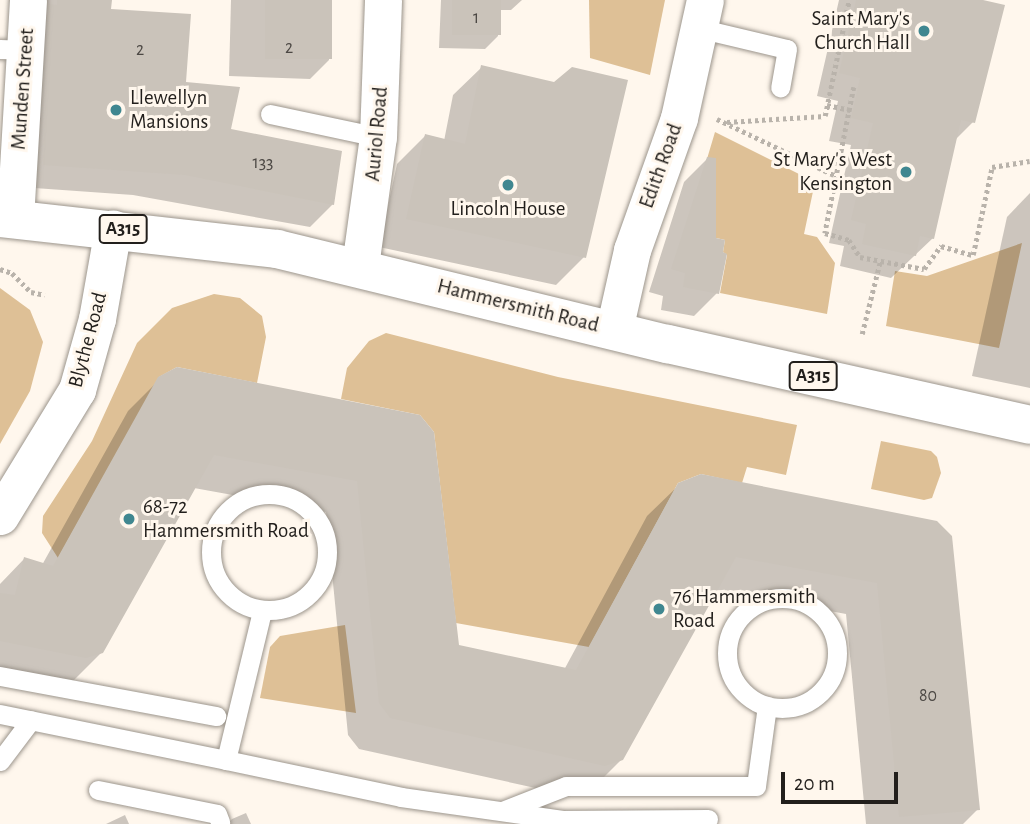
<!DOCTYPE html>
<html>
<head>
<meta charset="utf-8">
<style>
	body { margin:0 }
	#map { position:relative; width:1030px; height:824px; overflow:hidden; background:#fff7ed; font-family:"Alegreya Sans",sans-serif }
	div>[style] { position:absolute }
	.green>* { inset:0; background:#dec096 }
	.shadow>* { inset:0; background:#0003 }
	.building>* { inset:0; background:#cac3ba; transform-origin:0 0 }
	.path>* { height:4.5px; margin-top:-2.25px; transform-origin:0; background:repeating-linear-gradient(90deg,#b9b3ab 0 3.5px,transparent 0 7px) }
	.roads { filter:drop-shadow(0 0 2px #9c958c) drop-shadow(0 0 2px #9c958c) }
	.lane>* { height:19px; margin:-9.5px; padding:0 9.5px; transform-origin:9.5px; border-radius:9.5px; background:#fff }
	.lane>.ring { margin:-9.5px; padding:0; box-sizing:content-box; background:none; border:19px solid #fff; border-radius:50% }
	.street>* { height:37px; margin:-18.5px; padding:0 18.5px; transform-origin:18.5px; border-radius:18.5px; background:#fff }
	.primary>* { height:38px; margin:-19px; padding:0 19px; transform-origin:19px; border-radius:19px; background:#fff }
	.dots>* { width:19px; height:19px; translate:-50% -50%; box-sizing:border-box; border:4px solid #fff7ed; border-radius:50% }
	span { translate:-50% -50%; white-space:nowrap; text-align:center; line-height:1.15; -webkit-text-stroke:6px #fff7ed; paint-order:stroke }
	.number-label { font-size:18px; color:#4c4844 }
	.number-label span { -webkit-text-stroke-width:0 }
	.shield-label span { padding:2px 5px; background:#fff7ed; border:2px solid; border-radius:5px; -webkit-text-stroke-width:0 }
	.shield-label { font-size:19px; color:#221f1c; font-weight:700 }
	.poi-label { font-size:21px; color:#221f1c }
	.right { translate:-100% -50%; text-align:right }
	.left { translate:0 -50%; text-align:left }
	.street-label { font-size:21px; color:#221f1c }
	.scale { position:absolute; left:781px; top:772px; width:117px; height:32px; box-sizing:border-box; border:4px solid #221f1c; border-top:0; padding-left:9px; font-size:21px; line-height:24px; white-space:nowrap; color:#221f1c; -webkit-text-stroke:5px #fff7ed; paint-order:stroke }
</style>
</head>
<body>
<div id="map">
	<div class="green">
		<i style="clip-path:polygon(589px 0,665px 0,650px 75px,590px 58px)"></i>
		<i style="clip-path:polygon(715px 132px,815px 182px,804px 234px,817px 237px,835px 263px,827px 314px,720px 293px,727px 255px,723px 252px,725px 240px,712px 237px,716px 183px,701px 179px)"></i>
		<i style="clip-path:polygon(1022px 243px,999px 348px,886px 326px,895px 271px,927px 276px)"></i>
		<i style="clip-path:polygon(0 288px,30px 310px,43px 342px,30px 391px,0 444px)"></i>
		<i style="clip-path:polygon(214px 294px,240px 298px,262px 316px,266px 337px,257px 383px,177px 367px,159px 377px,58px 558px,42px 533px,43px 516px,92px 441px,137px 343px,172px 308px)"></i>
		<i style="clip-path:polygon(386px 333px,558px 377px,797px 425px,786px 475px,747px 467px,742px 483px,701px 474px,678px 483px,589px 647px,456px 623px,434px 432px,420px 415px,341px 399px,347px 368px,369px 341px)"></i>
		<i style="clip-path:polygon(881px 441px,931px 451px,937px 457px,941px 473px,932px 498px,924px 500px,871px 489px)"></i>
		<i style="clip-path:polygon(345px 625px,356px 713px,260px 698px,270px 647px,280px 636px)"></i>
	</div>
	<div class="shadow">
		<i style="clip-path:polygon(36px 0,110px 0,110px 10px,229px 130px,333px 204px,310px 227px,133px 195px,20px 187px)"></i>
		<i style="clip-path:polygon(231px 0,329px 0,329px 60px,310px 79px,229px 76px)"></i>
		<i style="clip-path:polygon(441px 0,522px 0,511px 10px,499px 10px,498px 36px,485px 49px,439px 48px)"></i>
		<i style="clip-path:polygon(839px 0,974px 0,973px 122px,954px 141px,933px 238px,891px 278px,840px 266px,844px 246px,829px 243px,851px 145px,829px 141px,838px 101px,817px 96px)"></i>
		<i style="clip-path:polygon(482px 67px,555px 84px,584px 257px,556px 285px,379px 247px,397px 164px,425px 136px,444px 141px,453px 95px)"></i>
		<i style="clip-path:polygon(707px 159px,717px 293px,694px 316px,661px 310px,663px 296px,649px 292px,684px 182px)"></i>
		<i style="clip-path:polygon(1030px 193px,1030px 388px,972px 376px,1007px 217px)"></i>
		<i style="clip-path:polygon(160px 379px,419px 416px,457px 647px,564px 670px,647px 516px,679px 485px,936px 522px,978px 809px,963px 824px,866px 824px,846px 614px,716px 590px,622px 759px,590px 791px,572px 796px,359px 749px,348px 735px,326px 512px,194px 488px,102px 652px,70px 684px,0 678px,0 584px,24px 559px,42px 565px,128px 411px)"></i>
		<i style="clip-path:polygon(246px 813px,251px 824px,227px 824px,232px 819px)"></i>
		<i style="clip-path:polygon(125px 815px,129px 824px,106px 824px)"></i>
	</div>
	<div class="building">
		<i style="clip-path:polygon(57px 0,112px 0,111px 9px,191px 14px,186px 82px,240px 87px,231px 129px,342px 151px,334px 205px,185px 175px,43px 165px,49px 4px,57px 5px)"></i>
		<i style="left:265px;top:0;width:67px;height:59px"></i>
		<i style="left:452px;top:0;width:49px;height:35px"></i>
		<i style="clip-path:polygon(856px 0,983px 0,1005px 5px,975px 123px,961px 120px,934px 239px,920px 236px,916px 256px,862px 244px,866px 224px,851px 220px,873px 123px,851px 118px,860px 78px,839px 73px)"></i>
		<i style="clip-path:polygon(481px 65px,554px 82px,572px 67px,628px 80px,586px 258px,406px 219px,425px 134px,465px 144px)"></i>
		<i style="clip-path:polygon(707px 157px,716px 158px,716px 238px,725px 240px,723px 252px,727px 254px,719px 294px,683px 287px,685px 273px,671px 269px)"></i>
		<i style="clip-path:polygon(177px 367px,420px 415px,434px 432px,459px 645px,576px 670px,678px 483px,701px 474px,937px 521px,952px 536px,980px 810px,899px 817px,877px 583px,736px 557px,623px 760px,605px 766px,390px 718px,379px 703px,357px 481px,214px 455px,103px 653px,86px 658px,0 641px,0 593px,15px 595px,24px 557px,53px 566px,158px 377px)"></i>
	</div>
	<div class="path">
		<i style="left:854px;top:87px;width:149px;rotate:101.2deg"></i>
		<i style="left:825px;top:233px;width:25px;rotate:16deg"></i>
		<i style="left:849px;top:240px;width:20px;rotate:57deg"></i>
		<i style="left:860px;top:257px;width:65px;rotate:10.6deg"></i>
		<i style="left:924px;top:269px;width:29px;rotate:-54deg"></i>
		<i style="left:941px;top:246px;width:33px;rotate:16deg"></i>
		<i style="left:973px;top:255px;width:90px;rotate:-77.8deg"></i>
		<i style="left:992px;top:167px;width:38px;rotate:-9deg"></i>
		<i style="left:827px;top:105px;width:24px;rotate:12deg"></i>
		<i style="left:717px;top:119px;width:132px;rotate:25.6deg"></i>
		<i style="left:727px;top:122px;width:98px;rotate:-3.5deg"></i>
		<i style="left:825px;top:116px;width:118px;rotate:-78.3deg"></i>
		<i style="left:0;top:269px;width:13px;rotate:18deg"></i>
		<i style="left:12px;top:273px;width:27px;rotate:45deg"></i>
		<i style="left:31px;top:292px;width:14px;rotate:12deg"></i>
		<i style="left:862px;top:334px;width:74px;rotate:-76deg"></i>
	</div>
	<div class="roads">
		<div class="lane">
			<i style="left:698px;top:28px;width:91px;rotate:13.3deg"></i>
			<i style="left:787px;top:49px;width:39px;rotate:100deg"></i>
			<i style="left:0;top:49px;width:25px;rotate:2deg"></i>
			<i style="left:270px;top:114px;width:110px;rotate:12deg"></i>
			<i class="ring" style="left:211px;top:494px;width:97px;height:97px"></i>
			<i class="ring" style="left:727px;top:598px;width:91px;height:91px"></i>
			<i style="left:0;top:676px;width:220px;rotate:10.5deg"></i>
			<i style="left:0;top:714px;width:231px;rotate:11.5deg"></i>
			<i style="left:226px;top:760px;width:153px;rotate:-76.4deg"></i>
			<i style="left:226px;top:760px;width:179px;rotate:11.9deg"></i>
			<i style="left:401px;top:797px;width:163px;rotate:8.1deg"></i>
			<i style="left:562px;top:820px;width:146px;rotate:-0.4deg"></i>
			<i style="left:0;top:761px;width:51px;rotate:-52.9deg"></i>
			<i style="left:98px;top:790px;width:121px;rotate:11.4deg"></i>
			<i style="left:217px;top:814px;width:9px;rotate:69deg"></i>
			<i style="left:502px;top:811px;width:69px;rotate:-21.3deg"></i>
			<i style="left:566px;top:786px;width:190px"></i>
			<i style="left:756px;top:786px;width:81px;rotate:-82.2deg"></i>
		</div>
		<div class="street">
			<i style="left:15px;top:219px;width:219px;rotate:-86.6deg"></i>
			<i style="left:360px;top:266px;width:130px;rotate:-82.1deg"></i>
			<i style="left:378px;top:137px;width:137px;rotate:-87.9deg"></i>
			<i style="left:614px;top:330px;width:82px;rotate:-77.3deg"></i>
			<i style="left:632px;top:250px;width:140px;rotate:-70.4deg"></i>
			<i style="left:679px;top:118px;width:121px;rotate:-77.6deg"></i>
			<i style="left:0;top:516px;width:148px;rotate:-58.6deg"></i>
			<i style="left:77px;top:390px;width:74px;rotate:-74.3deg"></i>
			<i style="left:97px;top:319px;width:92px;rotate:-80deg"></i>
		</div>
		<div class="primary">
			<i style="left:0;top:218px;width:279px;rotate:6.4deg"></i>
			<i style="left:277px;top:249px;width:402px;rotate:13.7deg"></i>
			<i style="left:668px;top:344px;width:371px;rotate:12.6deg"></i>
		</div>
	</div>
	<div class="dots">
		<i style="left:924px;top:31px;background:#408790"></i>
		<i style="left:116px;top:110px;background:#408790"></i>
		<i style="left:906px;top:172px;background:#408790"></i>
		<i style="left:508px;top:185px;background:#408790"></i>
		<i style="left:129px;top:519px;background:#408790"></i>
		<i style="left:659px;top:609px;background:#408790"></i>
	</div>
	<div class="number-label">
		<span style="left:476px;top:18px">1</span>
		<span style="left:289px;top:48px">2</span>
		<span style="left:140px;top:50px">2</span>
		<span style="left:263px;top:163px">133</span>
		<span style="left:928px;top:696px">80</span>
	</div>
	<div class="shield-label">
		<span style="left:123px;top:229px">A315</span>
		<span style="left:813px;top:376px">A315</span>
	</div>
	<div class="poi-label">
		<span class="right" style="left:910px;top:31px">Saint Mary's<br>Church Hall</span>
		<span class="left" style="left:130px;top:110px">Llewellyn<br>Mansions</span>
		<span class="right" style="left:892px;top:172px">St Mary's West<br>Kensington</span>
		<span style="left:508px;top:209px">Lincoln House</span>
		<span class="left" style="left:143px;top:519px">68-72<br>Hammersmith Road</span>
		<span class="left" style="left:673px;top:609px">76 Hammersmith<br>Road</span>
	</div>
	<div class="street-label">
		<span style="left:23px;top:89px;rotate:-86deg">Munden Street</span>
		<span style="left:377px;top:134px;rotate:-85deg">Auriol Road</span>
		<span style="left:661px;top:166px;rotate:-70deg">Edith Road</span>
		<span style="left:518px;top:306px;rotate:14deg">Hammersmith Road</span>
		<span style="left:88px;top:340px;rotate:-75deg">Blythe Road</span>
	</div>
	<div class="scale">20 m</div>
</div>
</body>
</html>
